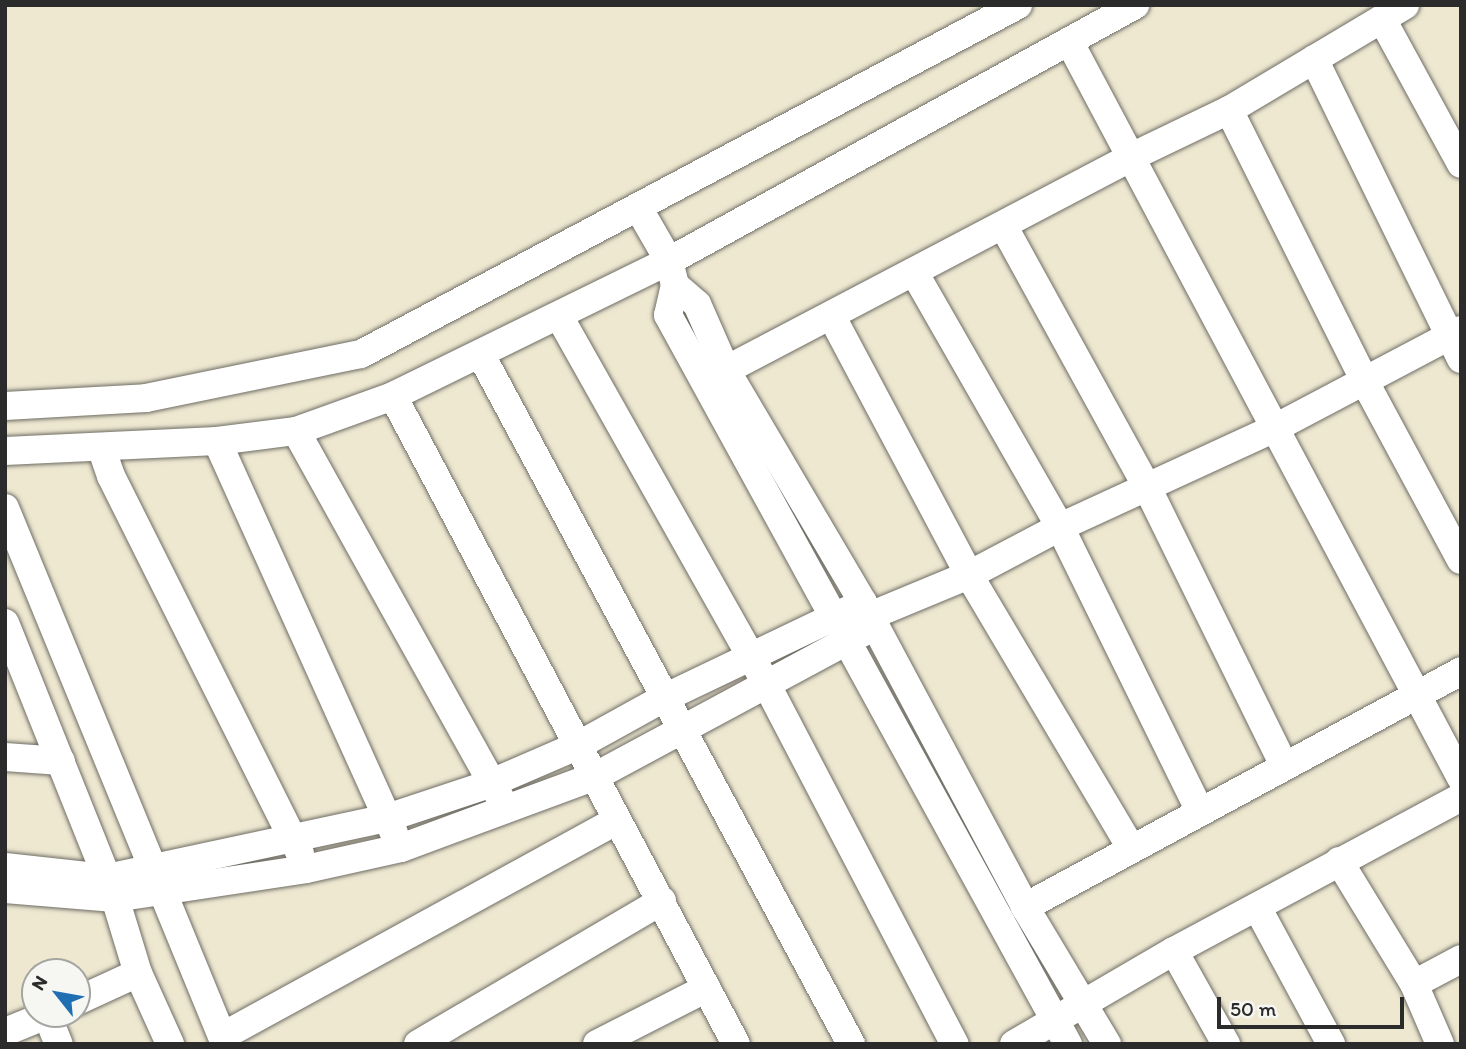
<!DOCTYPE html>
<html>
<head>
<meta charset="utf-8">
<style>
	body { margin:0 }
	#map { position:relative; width:1466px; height:1049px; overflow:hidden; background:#eee8d1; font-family:Itim,sans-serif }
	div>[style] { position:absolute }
	.roads { filter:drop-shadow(0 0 2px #6f6d65) drop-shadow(0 0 2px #6f6d65) }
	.minor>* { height:28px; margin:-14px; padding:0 14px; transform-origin:14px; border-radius:14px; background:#fff }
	span { translate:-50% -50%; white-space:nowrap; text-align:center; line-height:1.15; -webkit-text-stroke:5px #f6f6f2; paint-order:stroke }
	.frame { position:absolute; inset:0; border:7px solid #2b2b2b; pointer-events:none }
	.north { position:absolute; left:21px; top:958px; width:70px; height:70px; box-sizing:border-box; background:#f6f6f2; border:2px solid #a5a5a2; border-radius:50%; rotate:301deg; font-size:19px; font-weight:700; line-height:28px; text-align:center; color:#2b2b2b }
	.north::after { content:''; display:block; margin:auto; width:24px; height:32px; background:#1f6fb2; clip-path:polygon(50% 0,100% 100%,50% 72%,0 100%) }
	.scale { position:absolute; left:1217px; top:997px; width:187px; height:32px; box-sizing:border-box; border:4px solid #2b2b2b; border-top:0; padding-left:9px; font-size:21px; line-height:24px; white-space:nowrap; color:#2b2b2b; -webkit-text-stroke:5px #f6f6f2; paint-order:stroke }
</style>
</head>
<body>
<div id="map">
	<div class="roads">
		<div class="minor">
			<i style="left:1382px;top:19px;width:165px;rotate:61.4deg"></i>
			<i style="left:1069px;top:41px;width:835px;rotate:61.99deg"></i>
			<i style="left:1314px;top:59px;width:334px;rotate:63.9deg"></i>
			<i style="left:1229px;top:110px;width:304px;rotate:63.4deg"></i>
			<i style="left:1365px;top:382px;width:202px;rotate:61.7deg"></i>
			<i style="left:639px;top:209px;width:60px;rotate:60deg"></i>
			<i style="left:669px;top:261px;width:25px;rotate:76deg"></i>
			<i style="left:675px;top:285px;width:31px;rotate:103deg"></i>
			<i style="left:668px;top:315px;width:832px;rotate:61.25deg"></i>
			<i style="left:1004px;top:227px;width:297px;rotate:61.2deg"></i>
			<i style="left:1147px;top:487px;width:311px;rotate:63.8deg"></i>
			<i style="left:914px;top:272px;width:294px;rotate:60.2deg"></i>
			<i style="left:1060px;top:527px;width:317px;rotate:63.8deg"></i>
			<i style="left:675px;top:285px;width:29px;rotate:41deg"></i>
			<i style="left:697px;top:304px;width:72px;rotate:66.3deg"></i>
			<i style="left:726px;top:370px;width:270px;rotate:59.5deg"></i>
			<i style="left:863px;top:603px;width:344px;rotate:61.9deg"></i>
			<i style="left:1025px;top:907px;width:160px;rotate:59.1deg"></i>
			<i style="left:559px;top:316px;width:426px;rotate:60.6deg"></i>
			<i style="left:768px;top:687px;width:403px;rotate:62.4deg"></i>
			<i style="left:832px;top:317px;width:292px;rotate:62deg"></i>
			<i style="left:969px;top:575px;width:317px;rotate:59.3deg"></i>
			<i style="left:481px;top:355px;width:782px;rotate:61.76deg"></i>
			<i style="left:726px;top:370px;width:455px;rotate:-27.7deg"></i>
			<i style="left:1129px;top:158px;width:111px;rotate:-25.6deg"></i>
			<i style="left:1229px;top:110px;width:205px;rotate:-30.8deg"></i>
			<i style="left:393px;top:396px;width:733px;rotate:62.11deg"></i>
			<i style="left:5px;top:406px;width:141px;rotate:-3.2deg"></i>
			<i style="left:146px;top:398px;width:219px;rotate:-11.6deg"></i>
			<i style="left:361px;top:354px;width:744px;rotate:-27.98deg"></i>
			<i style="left:296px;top:431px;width:420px;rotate:60.9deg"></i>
			<i style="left:217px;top:441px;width:430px;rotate:65.7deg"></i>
			<i style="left:101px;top:447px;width:31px;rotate:71deg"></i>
			<i style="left:111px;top:476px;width:422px;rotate:63.4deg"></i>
			<i style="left:5px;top:451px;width:212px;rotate:-2.7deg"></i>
			<i style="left:217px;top:441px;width:80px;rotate:-7.2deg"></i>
			<i style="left:296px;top:431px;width:103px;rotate:-19.8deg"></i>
			<i style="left:393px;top:396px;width:307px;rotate:-26.1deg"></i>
			<i style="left:669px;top:261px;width:532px;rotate:-28.78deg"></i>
			<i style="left:5px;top:508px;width:579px;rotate:67.68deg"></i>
			<i style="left:870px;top:616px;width:107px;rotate:-22.5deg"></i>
			<i style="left:969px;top:575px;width:103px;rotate:-27.8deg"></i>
			<i style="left:1060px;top:527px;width:234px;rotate:-24.7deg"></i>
			<i style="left:1273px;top:429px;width:212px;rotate:-27.8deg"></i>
			<i style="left:5px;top:623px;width:296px;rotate:68.2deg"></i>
			<i style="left:115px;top:898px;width:78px;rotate:73deg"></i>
			<i style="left:138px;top:973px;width:78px;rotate:65.7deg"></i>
			<i style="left:5px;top:757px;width:56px;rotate:4.1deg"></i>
			<i style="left:1339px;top:861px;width:144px;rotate:58.6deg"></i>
			<i style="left:1414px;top:984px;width:65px;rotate:66.6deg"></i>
			<i style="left:5px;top:867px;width:103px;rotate:6.2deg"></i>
			<i style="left:107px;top:878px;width:286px;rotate:-12.1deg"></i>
			<i style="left:387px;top:818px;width:108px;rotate:-18.4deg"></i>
			<i style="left:489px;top:784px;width:98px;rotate:-23.4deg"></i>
			<i style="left:579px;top:745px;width:95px;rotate:-29deg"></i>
			<i style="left:662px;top:699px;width:223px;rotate:-25.5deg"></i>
			<i style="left:5px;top:889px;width:110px;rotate:4.7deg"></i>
			<i style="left:115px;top:898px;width:193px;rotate:-8.6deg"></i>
			<i style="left:306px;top:869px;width:97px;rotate:-12.5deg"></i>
			<i style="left:401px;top:848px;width:208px;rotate:-20.3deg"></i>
			<i style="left:596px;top:776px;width:317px;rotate:-28.3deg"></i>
			<i style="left:1025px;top:907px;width:496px;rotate:-28.4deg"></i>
			<i style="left:1257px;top:907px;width:156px;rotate:61.6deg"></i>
			<i style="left:1174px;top:951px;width:107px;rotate:60.8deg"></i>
			<i style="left:1414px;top:984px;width:53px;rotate:-28deg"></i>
			<i style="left:77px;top:1001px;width:67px;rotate:-24.7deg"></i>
			<i style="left:41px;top:1014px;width:6px;rotate:9deg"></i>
			<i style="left:47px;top:1015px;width:31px;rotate:68deg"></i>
			<i style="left:5px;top:1032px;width:48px;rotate:-22.2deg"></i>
			<i style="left:223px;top:1036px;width:448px;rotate:-28.7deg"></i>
			<i style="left:418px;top:1044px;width:283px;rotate:-30.4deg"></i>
			<i style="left:597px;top:1044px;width:123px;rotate:-27deg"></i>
			<i style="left:1014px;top:1044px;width:185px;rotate:-30.2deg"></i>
			<i style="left:1174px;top:951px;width:326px;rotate:-28.2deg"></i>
		</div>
	</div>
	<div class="frame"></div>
	<div class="north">N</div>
	<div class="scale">50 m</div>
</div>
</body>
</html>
